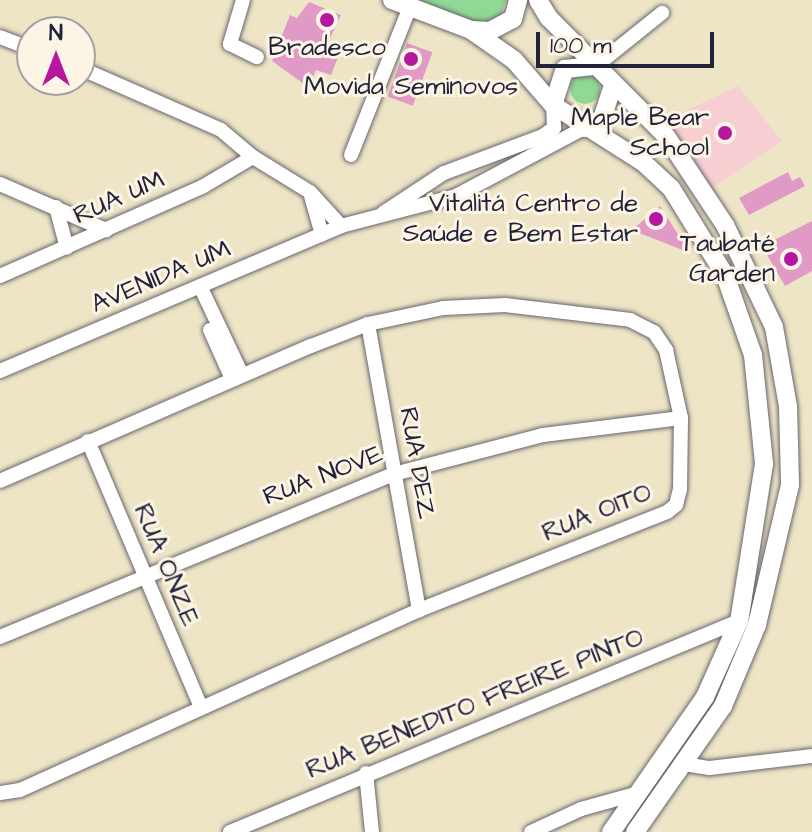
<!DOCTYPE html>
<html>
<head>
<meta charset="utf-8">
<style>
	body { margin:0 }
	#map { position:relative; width:812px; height:832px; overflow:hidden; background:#eee5c7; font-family:"Architects Daughter",sans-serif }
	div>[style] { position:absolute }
	.built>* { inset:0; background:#f7cfd2 }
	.green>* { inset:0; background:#8fd995 }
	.round { border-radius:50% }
	.building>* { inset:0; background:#e19ac5; transform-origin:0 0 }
	.roads { filter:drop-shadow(0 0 2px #69666c) drop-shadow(0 0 2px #69666c) }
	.minor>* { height:14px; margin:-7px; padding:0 7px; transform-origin:7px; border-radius:7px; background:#fff }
	.major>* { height:18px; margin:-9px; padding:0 9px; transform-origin:9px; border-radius:9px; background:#fff }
	.dots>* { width:22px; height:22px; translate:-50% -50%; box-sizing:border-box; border:4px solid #fcf5e5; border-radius:50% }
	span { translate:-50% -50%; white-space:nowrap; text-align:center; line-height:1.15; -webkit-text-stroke:6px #fcf5e5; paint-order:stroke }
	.poi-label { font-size:26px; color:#22223b }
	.right { translate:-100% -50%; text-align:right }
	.street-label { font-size:26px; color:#22223b }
	.north { position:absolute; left:16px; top:16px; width:80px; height:80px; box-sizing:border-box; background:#fcf5e5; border:2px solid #a5a1a1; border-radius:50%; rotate:0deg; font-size:22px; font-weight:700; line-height:32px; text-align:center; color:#22223b }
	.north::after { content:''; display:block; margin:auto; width:28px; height:36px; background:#b5179e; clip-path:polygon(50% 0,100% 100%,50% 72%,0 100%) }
	.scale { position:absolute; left:536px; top:32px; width:178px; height:36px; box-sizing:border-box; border:4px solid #22223b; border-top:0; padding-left:10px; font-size:24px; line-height:28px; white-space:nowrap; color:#22223b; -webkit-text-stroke:6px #fcf5e5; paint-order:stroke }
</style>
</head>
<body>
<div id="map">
	<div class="built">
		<i style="clip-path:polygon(738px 86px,782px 141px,710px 189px,664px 121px)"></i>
	</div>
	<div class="green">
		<i style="clip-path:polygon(411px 0,506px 0,500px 17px,486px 26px)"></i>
		<i class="round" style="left:570px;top:74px;width:30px;height:30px"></i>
	</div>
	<div class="building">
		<i style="clip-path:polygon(309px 2px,341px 15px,325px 49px,339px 55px,331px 75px,316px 70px,308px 87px,272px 61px,290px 15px,297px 18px)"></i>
		<i style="left:407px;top:43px;width:27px;height:57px;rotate:20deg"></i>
		<i style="clip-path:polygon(788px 172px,792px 181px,800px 177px,805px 186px,749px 215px,739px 198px)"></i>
		<i style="clip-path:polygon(660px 206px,690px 253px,632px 230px)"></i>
		<i style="clip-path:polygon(812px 221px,812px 271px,785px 286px,762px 246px)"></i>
	</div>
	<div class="roads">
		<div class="minor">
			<i style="left:243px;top:0;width:46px;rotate:106.5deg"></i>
			<i style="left:230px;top:44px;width:30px;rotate:26deg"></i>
			<i style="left:0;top:37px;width:34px;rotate:21deg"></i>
			<i style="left:596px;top:66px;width:85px;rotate:-38.8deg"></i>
			<i style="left:80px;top:68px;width:154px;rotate:23.7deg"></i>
			<i style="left:221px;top:130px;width:42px;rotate:40.2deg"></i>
			<i style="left:253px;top:157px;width:67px;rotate:31.6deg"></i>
			<i style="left:310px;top:192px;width:46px;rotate:47.6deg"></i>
			<i style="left:351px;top:155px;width:159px;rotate:-68.3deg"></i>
			<i style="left:0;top:184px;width:116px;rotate:23.5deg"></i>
			<i style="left:311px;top:196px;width:40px;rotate:74deg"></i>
			<i style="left:56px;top:207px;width:42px;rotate:75deg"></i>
			<i style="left:383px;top:213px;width:73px;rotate:-33.3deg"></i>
			<i style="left:444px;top:173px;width:106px;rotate:-20.5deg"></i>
			<i style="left:543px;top:136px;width:14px;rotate:-36deg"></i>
			<i style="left:554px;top:128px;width:23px;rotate:-92deg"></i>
			<i style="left:0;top:276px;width:221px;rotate:-23.8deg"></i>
			<i style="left:202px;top:187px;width:59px;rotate:-30.5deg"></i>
			<i style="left:200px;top:286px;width:98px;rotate:64.7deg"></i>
			<i style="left:368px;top:324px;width:291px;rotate:79.9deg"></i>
			<i style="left:210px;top:330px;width:54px;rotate:65.8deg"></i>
			<i style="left:0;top:371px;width:371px;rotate:-23deg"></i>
			<i style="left:341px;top:226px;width:119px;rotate:-14.6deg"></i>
			<i style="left:456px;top:196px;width:145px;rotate:-28deg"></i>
			<i style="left:88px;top:441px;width:289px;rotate:67deg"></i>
			<i style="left:0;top:481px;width:339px;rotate:-23.5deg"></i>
			<i style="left:311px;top:346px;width:61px;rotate:-21.1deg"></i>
			<i style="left:368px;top:324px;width:77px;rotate:-12deg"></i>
			<i style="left:443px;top:308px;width:62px;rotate:-2.8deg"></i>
			<i style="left:505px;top:305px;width:126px;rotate:6.8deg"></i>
			<i style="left:630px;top:320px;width:27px;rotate:27deg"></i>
			<i style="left:654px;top:332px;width:22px;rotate:56deg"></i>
			<i style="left:666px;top:350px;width:70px;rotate:77.6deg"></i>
			<i style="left:681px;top:418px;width:71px;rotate:90.8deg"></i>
			<i style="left:680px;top:489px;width:16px;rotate:104deg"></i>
			<i style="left:676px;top:505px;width:11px;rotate:142deg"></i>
			<i style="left:667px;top:512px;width:267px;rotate:158.4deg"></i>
			<i style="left:419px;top:610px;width:438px;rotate:155.7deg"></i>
			<i style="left:20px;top:790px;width:20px;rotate:171deg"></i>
			<i style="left:0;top:637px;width:426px;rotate:-22.5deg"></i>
			<i style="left:394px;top:474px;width:154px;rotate:-14.7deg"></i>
			<i style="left:543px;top:435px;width:139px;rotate:-7deg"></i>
			<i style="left:366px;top:773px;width:59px;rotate:84.2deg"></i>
			<i style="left:679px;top:773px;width:10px;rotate:-61deg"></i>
			<i style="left:684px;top:764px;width:26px;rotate:9deg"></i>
			<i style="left:710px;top:768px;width:103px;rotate:-6.7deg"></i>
			<i style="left:230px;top:832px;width:551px;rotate:-22.52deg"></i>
			<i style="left:531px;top:832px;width:55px;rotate:-24.7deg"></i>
			<i style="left:581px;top:809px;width:60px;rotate:-15.4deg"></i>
		</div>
		<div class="major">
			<i style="left:392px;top:0;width:85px;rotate:20.8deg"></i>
			<i style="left:471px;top:30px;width:19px;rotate:3deg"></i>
			<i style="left:490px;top:31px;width:26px;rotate:-28deg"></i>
			<i style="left:513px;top:19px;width:20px;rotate:-75deg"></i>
			<i style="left:538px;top:0;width:21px;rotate:59deg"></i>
			<i style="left:549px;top:18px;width:166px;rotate:45.2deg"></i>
			<i style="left:666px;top:136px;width:107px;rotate:56.5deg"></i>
			<i style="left:725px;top:225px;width:113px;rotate:64.3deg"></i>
			<i style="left:774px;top:327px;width:80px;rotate:80deg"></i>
			<i style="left:788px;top:406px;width:79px;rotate:88.5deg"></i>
			<i style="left:790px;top:485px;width:144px;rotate:103.3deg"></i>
			<i style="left:757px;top:625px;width:88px;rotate:112.8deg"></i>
			<i style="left:723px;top:706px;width:154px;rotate:124.9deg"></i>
			<i style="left:471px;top:30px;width:52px;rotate:34.9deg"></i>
			<i style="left:514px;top:60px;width:60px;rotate:49.1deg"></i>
			<i style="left:553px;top:105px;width:108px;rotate:32.5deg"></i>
			<i style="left:644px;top:163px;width:37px;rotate:43deg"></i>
			<i style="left:671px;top:188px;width:102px;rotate:58.2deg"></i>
			<i style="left:725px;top:275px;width:85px;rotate:70.7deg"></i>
			<i style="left:753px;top:355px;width:110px;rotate:84.2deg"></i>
			<i style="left:764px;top:464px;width:159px;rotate:99deg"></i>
			<i style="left:739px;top:621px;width:83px;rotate:114.1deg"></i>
			<i style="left:705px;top:697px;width:165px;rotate:124.8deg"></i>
			<i style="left:553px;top:105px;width:38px;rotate:-72deg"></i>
			<i style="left:565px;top:69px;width:31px;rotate:-6deg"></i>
			<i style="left:584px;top:128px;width:20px;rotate:-27deg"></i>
			<i style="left:602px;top:119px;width:36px;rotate:-72deg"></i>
		</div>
	</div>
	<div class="dots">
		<i style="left:327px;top:20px;background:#b5179e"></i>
		<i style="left:411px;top:59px;background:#b5179e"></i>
		<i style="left:725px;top:133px;background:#b5179e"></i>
		<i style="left:656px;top:219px;background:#b5179e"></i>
		<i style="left:791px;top:259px;background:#b5179e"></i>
	</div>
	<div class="poi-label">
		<span style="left:327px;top:48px">Bradesco</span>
		<span style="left:411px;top:87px">Movida Seminovos</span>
		<span class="right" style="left:709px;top:133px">Maple Bear<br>School</span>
		<span class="right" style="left:638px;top:219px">Vitalitá Centro de<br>Saúde e Bem Estar</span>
		<span class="right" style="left:775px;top:259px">Taubaté<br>Garden</span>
	</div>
	<div class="street-label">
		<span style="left:119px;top:198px;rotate:-24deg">RUA UM</span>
		<span style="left:161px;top:277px;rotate:-23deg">AVENIDA UM</span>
		<span style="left:417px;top:463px;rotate:80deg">RUA DEZ</span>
		<span style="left:323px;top:476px;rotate:-21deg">RUA NOVE</span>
		<span style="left:597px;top:513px;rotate:-22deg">RUA OITO</span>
		<span style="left:166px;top:565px;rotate:67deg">RUA ONZE</span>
		<span style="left:475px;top:704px;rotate:-22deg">RUA BENEDITO FREIRE PINTO</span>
	</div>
	<div class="north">N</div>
	<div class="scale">100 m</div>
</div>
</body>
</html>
